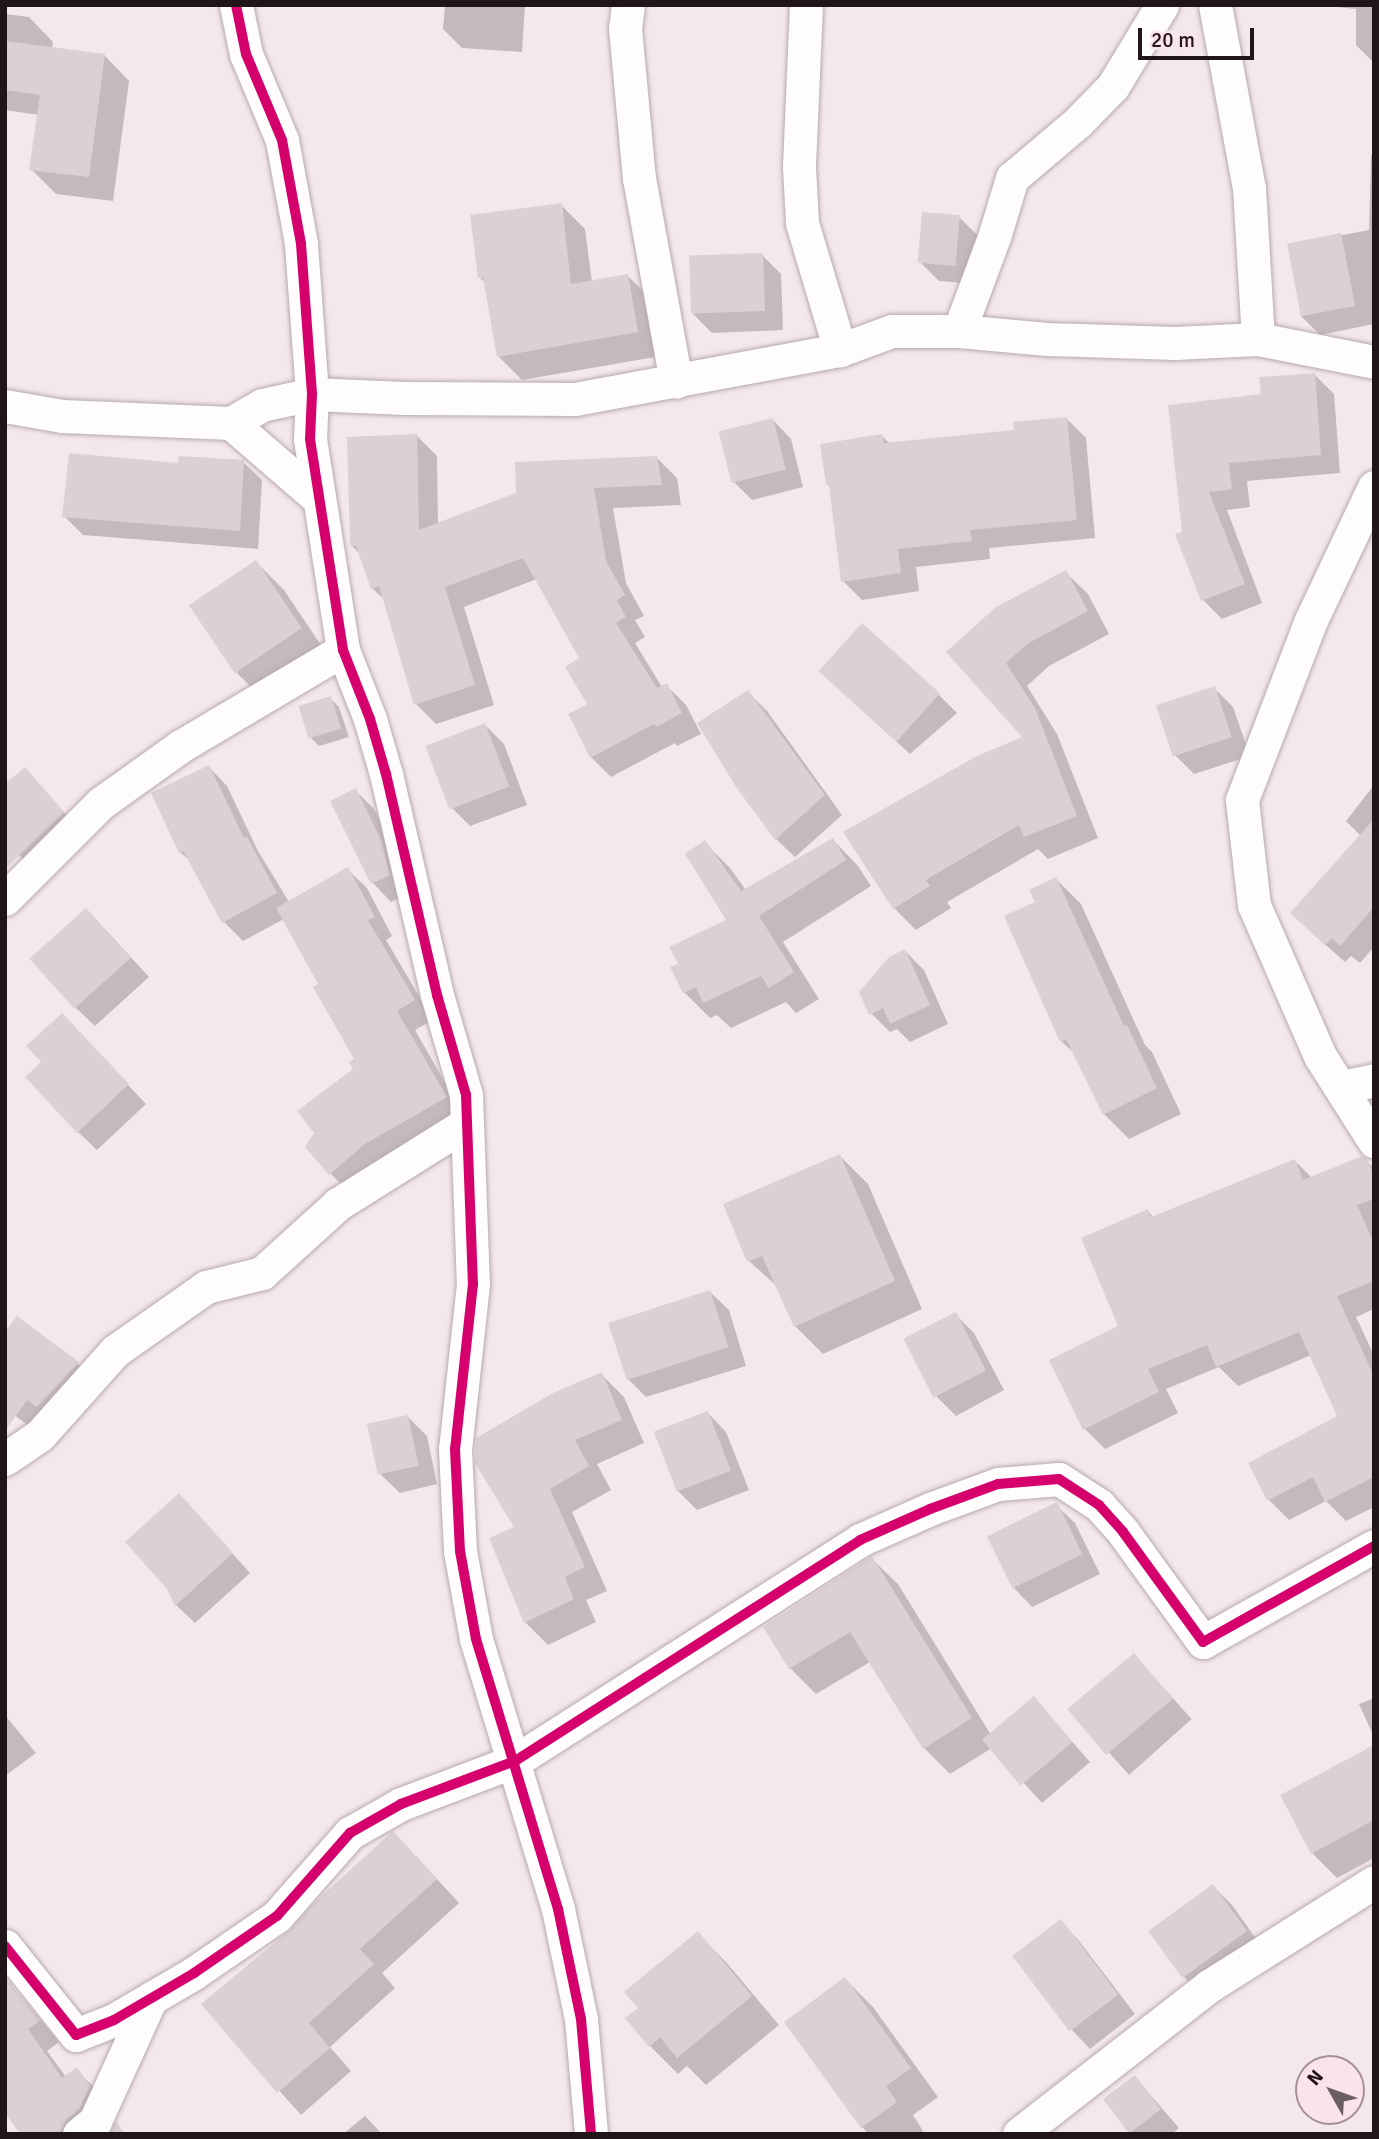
<!DOCTYPE html>
<html>
<head>
<meta charset="utf-8">
<style>
	body { margin:0 }
	#map { position:relative; width:1379px; height:2139px; overflow:hidden; background:#f5e8ec; font-family:Signika,sans-serif }
	div>[style] { position:absolute }
	.shadow>* { inset:0; background:#0003; transform-origin:0 0 }
	.building>* { inset:0; background:#dcd0d3; transform-origin:0 0 }
	.roads { filter:drop-shadow(0 0 2px #b6aaad) drop-shadow(0 0 2px #b6aaad) }
	.street>* { height:33px; margin:-16.5px; padding:0 16.5px; transform-origin:16.5px; border-radius:16.5px; background:#fefcfc }
	.cycleway>* { height:10px; margin:-5px; padding:0 5px; transform-origin:5px; border-radius:5px; background:#d6006c }
	span { translate:-50% -50%; white-space:nowrap; text-align:center; line-height:1.15; -webkit-text-stroke:5px #fae3e9; paint-order:stroke }
	.frame { position:absolute; inset:0; border:7px solid #221518; pointer-events:none }
	.north { position:absolute; left:1295px; top:2055px; width:70px; height:70px; box-sizing:border-box; background:#fae3e9; border:2px solid #a49195; border-radius:50%; rotate:310deg; font-size:19px; font-weight:700; line-height:28px; text-align:center; color:#221518 }
	.north::after { content:''; display:block; margin:auto; width:24px; height:32px; background:#6c5f62; clip-path:polygon(50% 0,100% 100%,50% 72%,0 100%) }
	.scale { position:absolute; left:1138px; top:28px; width:116px; height:32px; box-sizing:border-box; border:4px solid #221518; border-top:0; padding-left:9px; font-size:21px; line-height:24px; white-space:nowrap; color:#221518; -webkit-text-stroke:5px #fae3e9; paint-order:stroke }
</style>
</head>
<body>
<div id="map">
	<div class="shadow">
		<i style="clip-path:polygon(445px 5px,525px 5px,522px 52px,462px 48px,443px 29px)"></i>
		<i style="clip-path:polygon(1374px 5px,1374px 63px,1356px 45px,1356px 9px,1318px 5px)"></i>
		<i style="clip-path:polygon(5px 14px,29px 17px,53px 42px,52px 49px,105px 56px,129px 81px,113px 201px,56px 194px,31px 169px,39px 115px,5px 110px)"></i>
		<i style="clip-path:polygon(1371px 155px,1374px 155px,1374px 324px,1320px 335px,1301px 316px,1289px 245px,1369px 230px)"></i>
		<i style="clip-path:polygon(561px 205px,585px 229px,592px 282px,628px 276px,652px 300px,661px 356px,522px 380px,498px 356px,486px 284px,480px 278px)"></i>
		<i style="clip-path:polygon(959px 217px,978px 236px,974px 284px,939px 281px,920px 262px)"></i>
		<i style="clip-path:polygon(762px 255px,781px 274px,783px 330px,712px 333px,693px 314px)"></i>
		<i style="clip-path:polygon(1315px 375px,1334px 394px,1340px 473px,1247px 481px,1250px 507px,1227px 510px,1262px 603px,1222px 619px,1203px 600px,1178px 535px,1184px 533px,1263px 396px)"></i>
		<i style="clip-path:polygon(1067px 419px,1086px 438px,1095px 538px,989px 548px,990px 559px,916px 567px,919px 591px,862px 600px,843px 581px,831px 488px,828px 485px,882px 436px,890px 444px,1015px 431px)"></i>
		<i style="clip-path:polygon(773px 420px,791px 439px,803px 487px,752px 500px,733px 481px)"></i>
		<i style="clip-path:polygon(417px 436px,437px 456px,438px 525px,657px 458px,677px 478px,681px 505px,613px 508px,626px 583px,644px 616px,635px 620px,645px 637px,635px 643px,662px 687px,666px 685px,686px 705px,701px 734px,677px 746px,675px 743px,611px 777px,591px 757px,589px 705px,582px 658px,537px 579px,464px 607px,494px 705px,436px 724px,416px 704px,385px 600px,372px 588px,361px 555px,352px 546px)"></i>
		<i style="clip-path:polygon(243px 462px,262px 480px,258px 549px,83px 535px,64px 516px)"></i>
		<i style="clip-path:polygon(256px 562px,284px 590px,329px 657px,265px 701px,237px 673px)"></i>
		<i style="clip-path:polygon(1065px 572px,1088px 594px,1109px 634px,1049px 666px,1027px 686px,1057px 734px,1098px 838px,1048px 859px,1038px 849px,947px 902px,951px 908px,916px 930px,894px 908px,1025px 738px,949px 652px)"></i>
		<i style="clip-path:polygon(1214px 688px,1233px 707px,1250px 756px,1194px 774px,1176px 756px,1159px 708px)"></i>
		<i style="clip-path:polygon(840px 690px,938px 694px,957px 713px,910px 754px)"></i>
		<i style="clip-path:polygon(748px 692px,767px 711px,842px 815px,795px 857px,776px 839px)"></i>
		<i style="clip-path:polygon(330px 698px,339px 707px,349px 737px,319px 746px,310px 737px)"></i>
		<i style="clip-path:polygon(485px 725px,504px 744px,527px 805px,470px 826px,451px 807px)"></i>
		<i style="clip-path:polygon(209px 767px,227px 786px,258px 851px,289px 902px,348px 870px,367px 888px,392px 936px,386px 940px,433px 1020px,415px 1030px,464px 1116px,349px 1192px,330px 1173px,356px 1060px,320px 984px,284px 919px,243px 941px,224px 922px,192px 863px,180px 852px)"></i>
		<i style="clip-path:polygon(25px 769px,82px 832px,38px 875px,5px 840px)"></i>
		<i style="clip-path:polygon(1374px 785px,1374px 947px,1360px 963px,1351px 956px,1345px 962px,1311px 932px,1361px 836px,1346px 821px)"></i>
		<i style="clip-path:polygon(355px 790px,374px 809px,400px 860px,407px 894px,391px 902px,373px 883px,332px 802px)"></i>
		<i style="clip-path:polygon(833px 840px,858px 866px,871px 886px,783px 942px,819px 999px,796px 1013px,786px 1002px,731px 1028px,717px 1015px,710px 1018px,684px 992px,680px 964px,729px 920px,704px 842px,730px 868px,746px 890px)"></i>
		<i style="clip-path:polygon(1056px 879px,1081px 904px,1145px 1045px,1152px 1052px,1181px 1114px,1129px 1139px,1104px 1114px,1075px 1054px,1061px 1041px)"></i>
		<i style="clip-path:polygon(105px 929px,149px 977px,95px 1026px,76px 1008px)"></i>
		<i style="clip-path:polygon(905px 951px,924px 970px,948px 1024px,910px 1042px,897px 1029px,890px 1032px,871px 1013px)"></i>
		<i style="clip-path:polygon(80px 1034px,146px 1104px,97px 1150px,78px 1132px)"></i>
		<i style="clip-path:polygon(840px 1156px,868px 1184px,922px 1309px,823px 1354px,795px 1326px,779px 1288px,749px 1261px)"></i>
		<i style="clip-path:polygon(1366px 1160px,1374px 1168px,1374px 1309px,1356px 1317px,1374px 1355px,1374px 1507px,1346px 1521px,1326px 1501px,1289px 1520px,1269px 1500px,1339px 1417px,1311px 1355px,1238px 1386px,1219px 1367px,1166px 1389px,1178px 1413px,1105px 1449px,1085px 1429px,1120px 1327px,1148px 1211px,1154px 1218px,1295px 1161px,1312px 1178px)"></i>
		<i style="clip-path:polygon(710px 1292px,729px 1310px,746px 1366px,646px 1397px,627px 1378px)"></i>
		<i style="clip-path:polygon(955px 1314px,974px 1333px,1004px 1390px,956px 1416px,937px 1397px,906px 1340px)"></i>
		<i style="clip-path:polygon(18px 1319px,78px 1364px,97px 1382px,37px 1432px,5px 1408px)"></i>
		<i style="clip-path:polygon(601px 1374px,624px 1397px,644px 1443px,597px 1464px,611px 1490px,572px 1512px,607px 1591px,586px 1600px,596px 1622px,548px 1645px,525px 1622px,516px 1528px)"></i>
		<i style="clip-path:polygon(708px 1413px,726px 1432px,749px 1490px,697px 1510px,678px 1491px)"></i>
		<i style="clip-path:polygon(408px 1417px,427px 1436px,437px 1484px,400px 1493px,381px 1475px)"></i>
		<i style="clip-path:polygon(1056px 1505px,1075px 1523px,1100px 1574px,1032px 1607px,1014px 1588px)"></i>
		<i style="clip-path:polygon(198px 1515px,250px 1573px,195px 1623px,176px 1605px)"></i>
		<i style="clip-path:polygon(871px 1558px,898px 1584px,991px 1735px,1034px 1698px,1090px 1762px,1042px 1803px,992px 1748px,950px 1774px,924px 1748px,870px 1662px,816px 1694px,790px 1668px)"></i>
		<i style="left:1134px;top:1655px;width:86px;height:84px;rotate:48deg"></i>
		<i style="clip-path:polygon(1374px 1698px,1374px 1737px,1359px 1704px)"></i>
		<i style="clip-path:polygon(5px 1715px,36px 1753px,5px 1776px)"></i>
		<i style="clip-path:polygon(1374px 1747px,1374px 1858px,1337px 1878px,1312px 1853px)"></i>
		<i style="clip-path:polygon(416px 1856px,459px 1903px,382px 1973px,395px 1988px,330px 2047px,351px 2071px,301px 2115px,203px 2005px)"></i>
		<i style="clip-path:polygon(1213px 1886px,1232px 1905px,1264px 1950px,1202px 1995px,1183px 1976px)"></i>
		<i style="clip-path:polygon(1061px 1922px,1079px 1941px,1135px 2014px,1090px 2049px,1072px 2030px)"></i>
		<i style="clip-path:polygon(698px 1934px,726px 1962px,779px 2025px,706px 2085px,687px 2066px,678px 2074px,650px 2046px)"></i>
		<i style="clip-path:polygon(5px 1978px,59px 2042px,47px 2051px,66px 2077px,76px 2070px,97px 2090px,96px 2134px,23px 2134px)"></i>
		<i style="clip-path:polygon(845px 1979px,873px 2007px,938px 2097px,913px 2115px,923px 2131px,919px 2134px,869px 2134px,862px 2127px)"></i>
		<i style="clip-path:polygon(1135px 2077px,1179px 2128px,1172px 2134px,1132px 2134px,1105px 2099px)"></i>
		<i style="clip-path:polygon(365px 2116px,382px 2134px,343px 2134px)"></i>
	</div>
	<div class="building">
		<i style="clip-path:polygon(5px 41px,105px 54px,89px 177px,29px 170px,40px 95px,5px 90px)"></i>
		<i style="clip-path:polygon(562px 203px,571px 284px,628px 274px,638px 332px,497px 357px,483px 278px,478px 278px,470px 215px)"></i>
		<i style="left:922px;top:212px;width:38px;height:51px;rotate:5deg"></i>
		<i style="left:1341px;top:233px;width:74px;height:55px;rotate:79deg"></i>
		<i style="left:763px;top:253px;width:58px;height:74px;rotate:88deg"></i>
		<i style="clip-path:polygon(1315px 373px,1321px 455px,1229px 463px,1232px 489px,1209px 492px,1245px 584px,1201px 601px,1175px 534px,1182px 532px,1168px 405px,1261px 394px,1259px 377px)"></i>
		<i style="clip-path:polygon(1067px 417px,1077px 520px,970px 530px,972px 541px,898px 549px,901px 573px,841px 582px,829px 485px,826px 485px,820px 444px,882px 434px,884px 443px,1014px 430px,1013px 422px)"></i>
		<i style="left:773px;top:418px;width:53px;height:56px;rotate:76deg"></i>
		<i style="clip-path:polygon(417px 434px,419px 530px,516px 493px,515px 462px,657px 456px,662px 485px,594px 488px,606px 561px,625px 595px,617px 600px,626px 617px,616px 623px,657px 688px,667px 683px,682px 713px,656px 727px,654px 724px,590px 758px,568px 714px,587px 704px,565px 667px,579px 658px,523px 558px,445px 587px,475px 685px,414px 705px,379px 586px,371px 589px,356px 546px,350px 546px,347px 437px)"></i>
		<i style="clip-path:polygon(69px 453px,178px 463px,179px 456px,244px 460px,240px 531px,62px 517px)"></i>
		<i style="left:256px;top:560px;width:82px;height:81px;rotate:56deg"></i>
		<i style="clip-path:polygon(1066px 570px,1088px 611px,1027px 644px,1006px 663px,1035px 708px,1077px 816px,1024px 837px,1019px 825px,926px 880px,930px 886px,893px 909px,843px 832px,977px 756px,1022px 737px,946px 652px,996px 607px)"></i>
		<i style="left:862px;top:623px;width:105px;height:65px;rotate:42deg"></i>
		<i style="left:1215px;top:686px;width:54px;height:62px;rotate:72deg"></i>
		<i style="clip-path:polygon(748px 690px,825px 795px,775px 840px,736px 787px,697px 723px)"></i>
		<i style="left:331px;top:696px;width:34px;height:34px;rotate:73deg"></i>
		<i style="left:485px;top:723px;width:68px;height:64px;rotate:69deg"></i>
		<i style="clip-path:polygon(209px 765px,244px 838px,247px 837px,277px 893px,222px 923px,183px 851px,179px 853px,151px 793px)"></i>
		<i style="clip-path:polygon(25px 767px,64px 812px,5px 869px,5px 784px)"></i>
		<i style="clip-path:polygon(356px 788px,381px 840px,390px 875px,371px 884px,330px 801px)"></i>
		<i style="clip-path:polygon(1374px 819px,1374px 907px,1340px 946px,1332px 938px,1325px 945px,1290px 913px)"></i>
		<i style="clip-path:polygon(833px 838px,846px 860px,759px 916px,794px 972px,769px 988px,761px 976px,703px 1003px,696px 987px,683px 993px,670px 967px,678px 964px,669px 947px,726px 920px,685px 854px,705px 840px,741px 891px)"></i>
		<i style="clip-path:polygon(348px 867px,375px 917px,368px 920px,415px 1000px,397px 1011px,447px 1097px,365px 1144px,329px 1175px,305px 1147px,314px 1133px,297px 1111px,353px 1069px,349px 1062px,354px 1059px,313px 987px,318px 984px,276px 908px)"></i>
		<i style="clip-path:polygon(1056px 877px,1124px 1026px,1127px 1025px,1157px 1088px,1103px 1115px,1066px 1039px,1060px 1042px,1004px 916px,1035px 902px,1029px 890px)"></i>
		<i style="left:86px;top:908px;width:67px;height:76px;rotate:48deg"></i>
		<i style="clip-path:polygon(905px 949px,930px 1005px,890px 1024px,883px 1008px,869px 1015px,859px 992px,889px 957px)"></i>
		<i style="clip-path:polygon(62px 1013px,129px 1084px,77px 1133px,25px 1077px,41px 1062px,26px 1046px)"></i>
		<i style="clip-path:polygon(840px 1154px,895px 1281px,794px 1327px,762px 1256px,747px 1262px,723px 1204px)"></i>
		<i style="clip-path:polygon(1362px 1156px,1367px 1159px,1374px 1176px,1374px 1199px,1357px 1205px,1374px 1244px,1374px 1281px,1337px 1296px,1374px 1376px,1374px 1477px,1325px 1502px,1313px 1477px,1267px 1501px,1248px 1463px,1337px 1416px,1299px 1332px,1216px 1367px,1207px 1345px,1148px 1369px,1159px 1392px,1083px 1430px,1049px 1360px,1118px 1326px,1081px 1238px,1148px 1209px,1151px 1217px,1295px 1159px,1303px 1180px)"></i>
		<i style="left:710px;top:1290px;width:60px;height:107px;rotate:72deg"></i>
		<i style="left:956px;top:1312px;width:66px;height:59px;rotate:63deg"></i>
		<i style="clip-path:polygon(17px 1316px,79px 1362px,37px 1407px,27px 1400px,5px 1431px,5px 1332px)"></i>
		<i style="clip-path:polygon(602px 1372px,622px 1420px,575px 1440px,589px 1466px,550px 1489px,585px 1567px,565px 1577px,574px 1599px,524px 1623px,489px 1538px,514px 1527px,475px 1463px,476px 1438px,553px 1393px)"></i>
		<i style="left:708px;top:1411px;width:64px;height:58px;rotate:69deg"></i>
		<i style="left:408px;top:1415px;width:52px;height:42px;rotate:78deg"></i>
		<i style="clip-path:polygon(179px 1493px,233px 1553px,175px 1606px,167px 1589px,125px 1542px)"></i>
		<i style="left:1057px;top:1502px;width:58px;height:78px;rotate:64deg"></i>
		<i style="clip-path:polygon(872px 1556px,972px 1718px,923px 1749px,850px 1632px,789px 1669px,763px 1627px)"></i>
		<i style="left:1134px;top:1653px;width:60px;height:87px;rotate:50deg"></i>
		<i style="left:1034px;top:1696px;width:60px;height:68px;rotate:50deg"></i>
		<i style="clip-path:polygon(1374px 1745px,1374px 1820px,1311px 1854px,1280px 1795px)"></i>
		<i style="clip-path:polygon(393px 1831px,437px 1879px,360px 1949px,374px 1964px,309px 2023px,330px 2048px,277px 2093px,201px 2004px,291px 1929px,312px 1905px)"></i>
		<i style="left:1213px;top:1884px;width:58px;height:80px;rotate:54deg"></i>
		<i style="left:1061px;top:1919px;width:95px;height:61px;rotate:53deg"></i>
		<i style="clip-path:polygon(698px 1931px,752px 1996px,677px 2058px,660px 2037px,649px 2047px,625px 2018px,638px 2008px,624px 1992px)"></i>
		<i style="clip-path:polygon(5px 1977px,40px 2021px,28px 2029px,62px 2078px,77px 2067px,90px 2086px,79px 2109px,66px 2120px,60px 2134px,20px 2134px,5px 2113px)"></i>
		<i style="clip-path:polygon(845px 1977px,911px 2068px,886px 2086px,897px 2102px,861px 2128px,784px 2022px)"></i>
		<i style="left:1135px;top:2075px;width:43px;height:40px;rotate:53deg"></i>
		<i style="clip-path:polygon(116px 2121px,125px 2134px,109px 2134px)"></i>
	</div>
	<div class="roads">
		<div class="street">
			<i style="left:236px;top:5px;width:50px;rotate:78.5deg"></i>
			<i style="left:246px;top:54px;width:93px;rotate:67.3deg"></i>
			<i style="left:282px;top:140px;width:106px;rotate:79.6deg"></i>
			<i style="left:301px;top:244px;width:150px;rotate:85.8deg"></i>
			<i style="left:312px;top:394px;width:45px;rotate:92.5deg"></i>
			<i style="left:310px;top:439px;width:214px;rotate:81.1deg"></i>
			<i style="left:343px;top:650px;width:74px;rotate:68.6deg"></i>
			<i style="left:370px;top:719px;width:57px;rotate:73.8deg"></i>
			<i style="left:386px;top:774px;width:227px;rotate:77deg"></i>
			<i style="left:437px;top:995px;width:104px;rotate:73.8deg"></i>
			<i style="left:466px;top:1095px;width:189px;rotate:87.9deg"></i>
			<i style="left:473px;top:1284px;width:166px;rotate:96.2deg"></i>
			<i style="left:455px;top:1449px;width:102px;rotate:87.2deg"></i>
			<i style="left:460px;top:1551px;width:89px;rotate:79.7deg"></i>
			<i style="left:476px;top:1639px;width:282px;rotate:73.1deg"></i>
			<i style="left:558px;top:1909px;width:112px;rotate:78.2deg"></i>
			<i style="left:581px;top:2019px;width:115px;rotate:85deg"></i>
			<i style="left:628px;top:5px;width:23px;rotate:97deg"></i>
			<i style="left:625px;top:28px;width:151px;rotate:84.7deg"></i>
			<i style="left:639px;top:178px;width:207px;rotate:79.7deg"></i>
			<i style="left:806px;top:5px;width:162px;rotate:92.5deg"></i>
			<i style="left:799px;top:167px;width:56px;rotate:86.9deg"></i>
			<i style="left:802px;top:223px;width:133px;rotate:73.3deg"></i>
			<i style="left:1215px;top:5px;width:186px;rotate:79.5deg"></i>
			<i style="left:1249px;top:188px;width:151px;rotate:86.6deg"></i>
			<i style="left:959px;top:331px;width:103px;rotate:-69.6deg"></i>
			<i style="left:995px;top:234px;width:59px;rotate:-73.1deg"></i>
			<i style="left:1012px;top:178px;width:87px;rotate:-40.3deg"></i>
			<i style="left:1078px;top:122px;width:50px;rotate:-45.8deg"></i>
			<i style="left:1113px;top:86px;width:95px;rotate:-58.8deg"></i>
			<i style="left:5px;top:406px;width:58px;rotate:10deg"></i>
			<i style="left:62px;top:416px;width:169px;rotate:2.4deg"></i>
			<i style="left:231px;top:423px;width:36px;rotate:-30deg"></i>
			<i style="left:262px;top:405px;width:51px;rotate:-12.4deg"></i>
			<i style="left:312px;top:394px;width:92px;rotate:2.5deg"></i>
			<i style="left:404px;top:398px;width:171px;rotate:0.3deg"></i>
			<i style="left:575px;top:399px;width:269px;rotate:-10.5deg"></i>
			<i style="left:840px;top:350px;width:55px;rotate:-20.1deg"></i>
			<i style="left:892px;top:331px;width:67px"></i>
			<i style="left:959px;top:331px;width:88px;rotate:5.2deg"></i>
			<i style="left:1047px;top:339px;width:128px;rotate:1.8deg"></i>
			<i style="left:1175px;top:343px;width:83px;rotate:-2.8deg"></i>
			<i style="left:1258px;top:339px;width:118px;rotate:11.2deg"></i>
			<i style="left:231px;top:423px;width:115px;rotate:40.8deg"></i>
			<i style="left:1374px;top:487px;width:147px;rotate:115.3deg"></i>
			<i style="left:1311px;top:620px;width:193px;rotate:111deg"></i>
			<i style="left:1242px;top:800px;width:106px;rotate:83.5deg"></i>
			<i style="left:1254px;top:905px;width:165px;rotate:66.4deg"></i>
			<i style="left:1320px;top:1056px;width:101px;rotate:57.6deg"></i>
			<i style="left:5px;top:899px;width:136px;rotate:-45deg"></i>
			<i style="left:101px;top:803px;width:98px;rotate:-35.5deg"></i>
			<i style="left:181px;top:746px;width:188px;rotate:-30.7deg"></i>
			<i style="left:1342px;top:1087px;width:33px;rotate:-12deg"></i>
			<i style="left:5px;top:1459px;width:42px;rotate:-34.4deg"></i>
			<i style="left:40px;top:1435px;width:113px;rotate:-48.2deg"></i>
			<i style="left:115px;top:1351px;width:111px;rotate:-35.1deg"></i>
			<i style="left:206px;top:1287px;width:58px;rotate:-14deg"></i>
			<i style="left:262px;top:1273px;width:103px;rotate:-42.2deg"></i>
			<i style="left:338px;top:1204px;width:152px;rotate:-32.1deg"></i>
			<i style="left:5px;top:1946px;width:114px;rotate:51.4deg"></i>
			<i style="left:76px;top:2035px;width:41px;rotate:-21.5deg"></i>
			<i style="left:114px;top:2020px;width:93px;rotate:-30.4deg"></i>
			<i style="left:194px;top:1973px;width:101px;rotate:-34.5deg"></i>
			<i style="left:277px;top:1916px;width:111px;rotate:-48.7deg"></i>
			<i style="left:350px;top:1833px;width:59px;rotate:-29.6deg"></i>
			<i style="left:401px;top:1804px;width:122px;rotate:-20.7deg"></i>
			<i style="left:515px;top:1761px;width:410px;rotate:-32.6deg"></i>
			<i style="left:860px;top:1540px;width:77px;rotate:-23.9deg"></i>
			<i style="left:930px;top:1509px;width:72px;rotate:-20.2deg"></i>
			<i style="left:998px;top:1484px;width:61px;rotate:-4.7deg"></i>
			<i style="left:1059px;top:1479px;width:48px;rotate:33deg"></i>
			<i style="left:1099px;top:1505px;width:36px;rotate:48deg"></i>
			<i style="left:1123px;top:1532px;width:136px;rotate:54deg"></i>
			<i style="left:1203px;top:1642px;width:196px;rotate:-29.3deg"></i>
			<i style="left:79px;top:2134px;width:21px;rotate:-39deg"></i>
			<i style="left:95px;top:2121px;width:135px;rotate:-65.5deg"></i>
			<i style="left:1019px;top:2134px;width:241px;rotate:-37.9deg"></i>
			<i style="left:1209px;top:1986px;width:195px;rotate:-32.2deg"></i>
		</div>
	</div>
	<div class="cycleway">
		<i style="left:236px;top:5px;width:50px;rotate:78.5deg"></i>
		<i style="left:246px;top:54px;width:93px;rotate:67.3deg"></i>
		<i style="left:282px;top:140px;width:106px;rotate:79.6deg"></i>
		<i style="left:301px;top:244px;width:150px;rotate:85.8deg"></i>
		<i style="left:312px;top:394px;width:45px;rotate:92.5deg"></i>
		<i style="left:310px;top:439px;width:214px;rotate:81.1deg"></i>
		<i style="left:343px;top:650px;width:74px;rotate:68.6deg"></i>
		<i style="left:370px;top:719px;width:57px;rotate:73.8deg"></i>
		<i style="left:386px;top:774px;width:227px;rotate:77deg"></i>
		<i style="left:437px;top:995px;width:104px;rotate:73.8deg"></i>
		<i style="left:466px;top:1095px;width:189px;rotate:87.9deg"></i>
		<i style="left:473px;top:1284px;width:166px;rotate:96.2deg"></i>
		<i style="left:455px;top:1449px;width:102px;rotate:87.2deg"></i>
		<i style="left:460px;top:1551px;width:89px;rotate:79.7deg"></i>
		<i style="left:476px;top:1639px;width:282px;rotate:73.1deg"></i>
		<i style="left:558px;top:1909px;width:112px;rotate:78.2deg"></i>
		<i style="left:581px;top:2019px;width:115px;rotate:85deg"></i>
		<i style="left:5px;top:1946px;width:114px;rotate:51.4deg"></i>
		<i style="left:76px;top:2035px;width:41px;rotate:-21.5deg"></i>
		<i style="left:114px;top:2020px;width:93px;rotate:-30.4deg"></i>
		<i style="left:194px;top:1973px;width:101px;rotate:-34.5deg"></i>
		<i style="left:277px;top:1916px;width:111px;rotate:-48.7deg"></i>
		<i style="left:350px;top:1833px;width:59px;rotate:-29.6deg"></i>
		<i style="left:401px;top:1804px;width:122px;rotate:-20.7deg"></i>
		<i style="left:515px;top:1761px;width:410px;rotate:-32.6deg"></i>
		<i style="left:860px;top:1540px;width:77px;rotate:-23.9deg"></i>
		<i style="left:930px;top:1509px;width:72px;rotate:-20.2deg"></i>
		<i style="left:998px;top:1484px;width:61px;rotate:-4.7deg"></i>
		<i style="left:1059px;top:1479px;width:48px;rotate:33deg"></i>
		<i style="left:1099px;top:1505px;width:36px;rotate:48deg"></i>
		<i style="left:1123px;top:1532px;width:136px;rotate:54deg"></i>
		<i style="left:1203px;top:1642px;width:196px;rotate:-29.3deg"></i>
	</div>
	<div class="frame"></div>
	<div class="north">N</div>
	<div class="scale">20 m</div>
</div>
</body>
</html>
